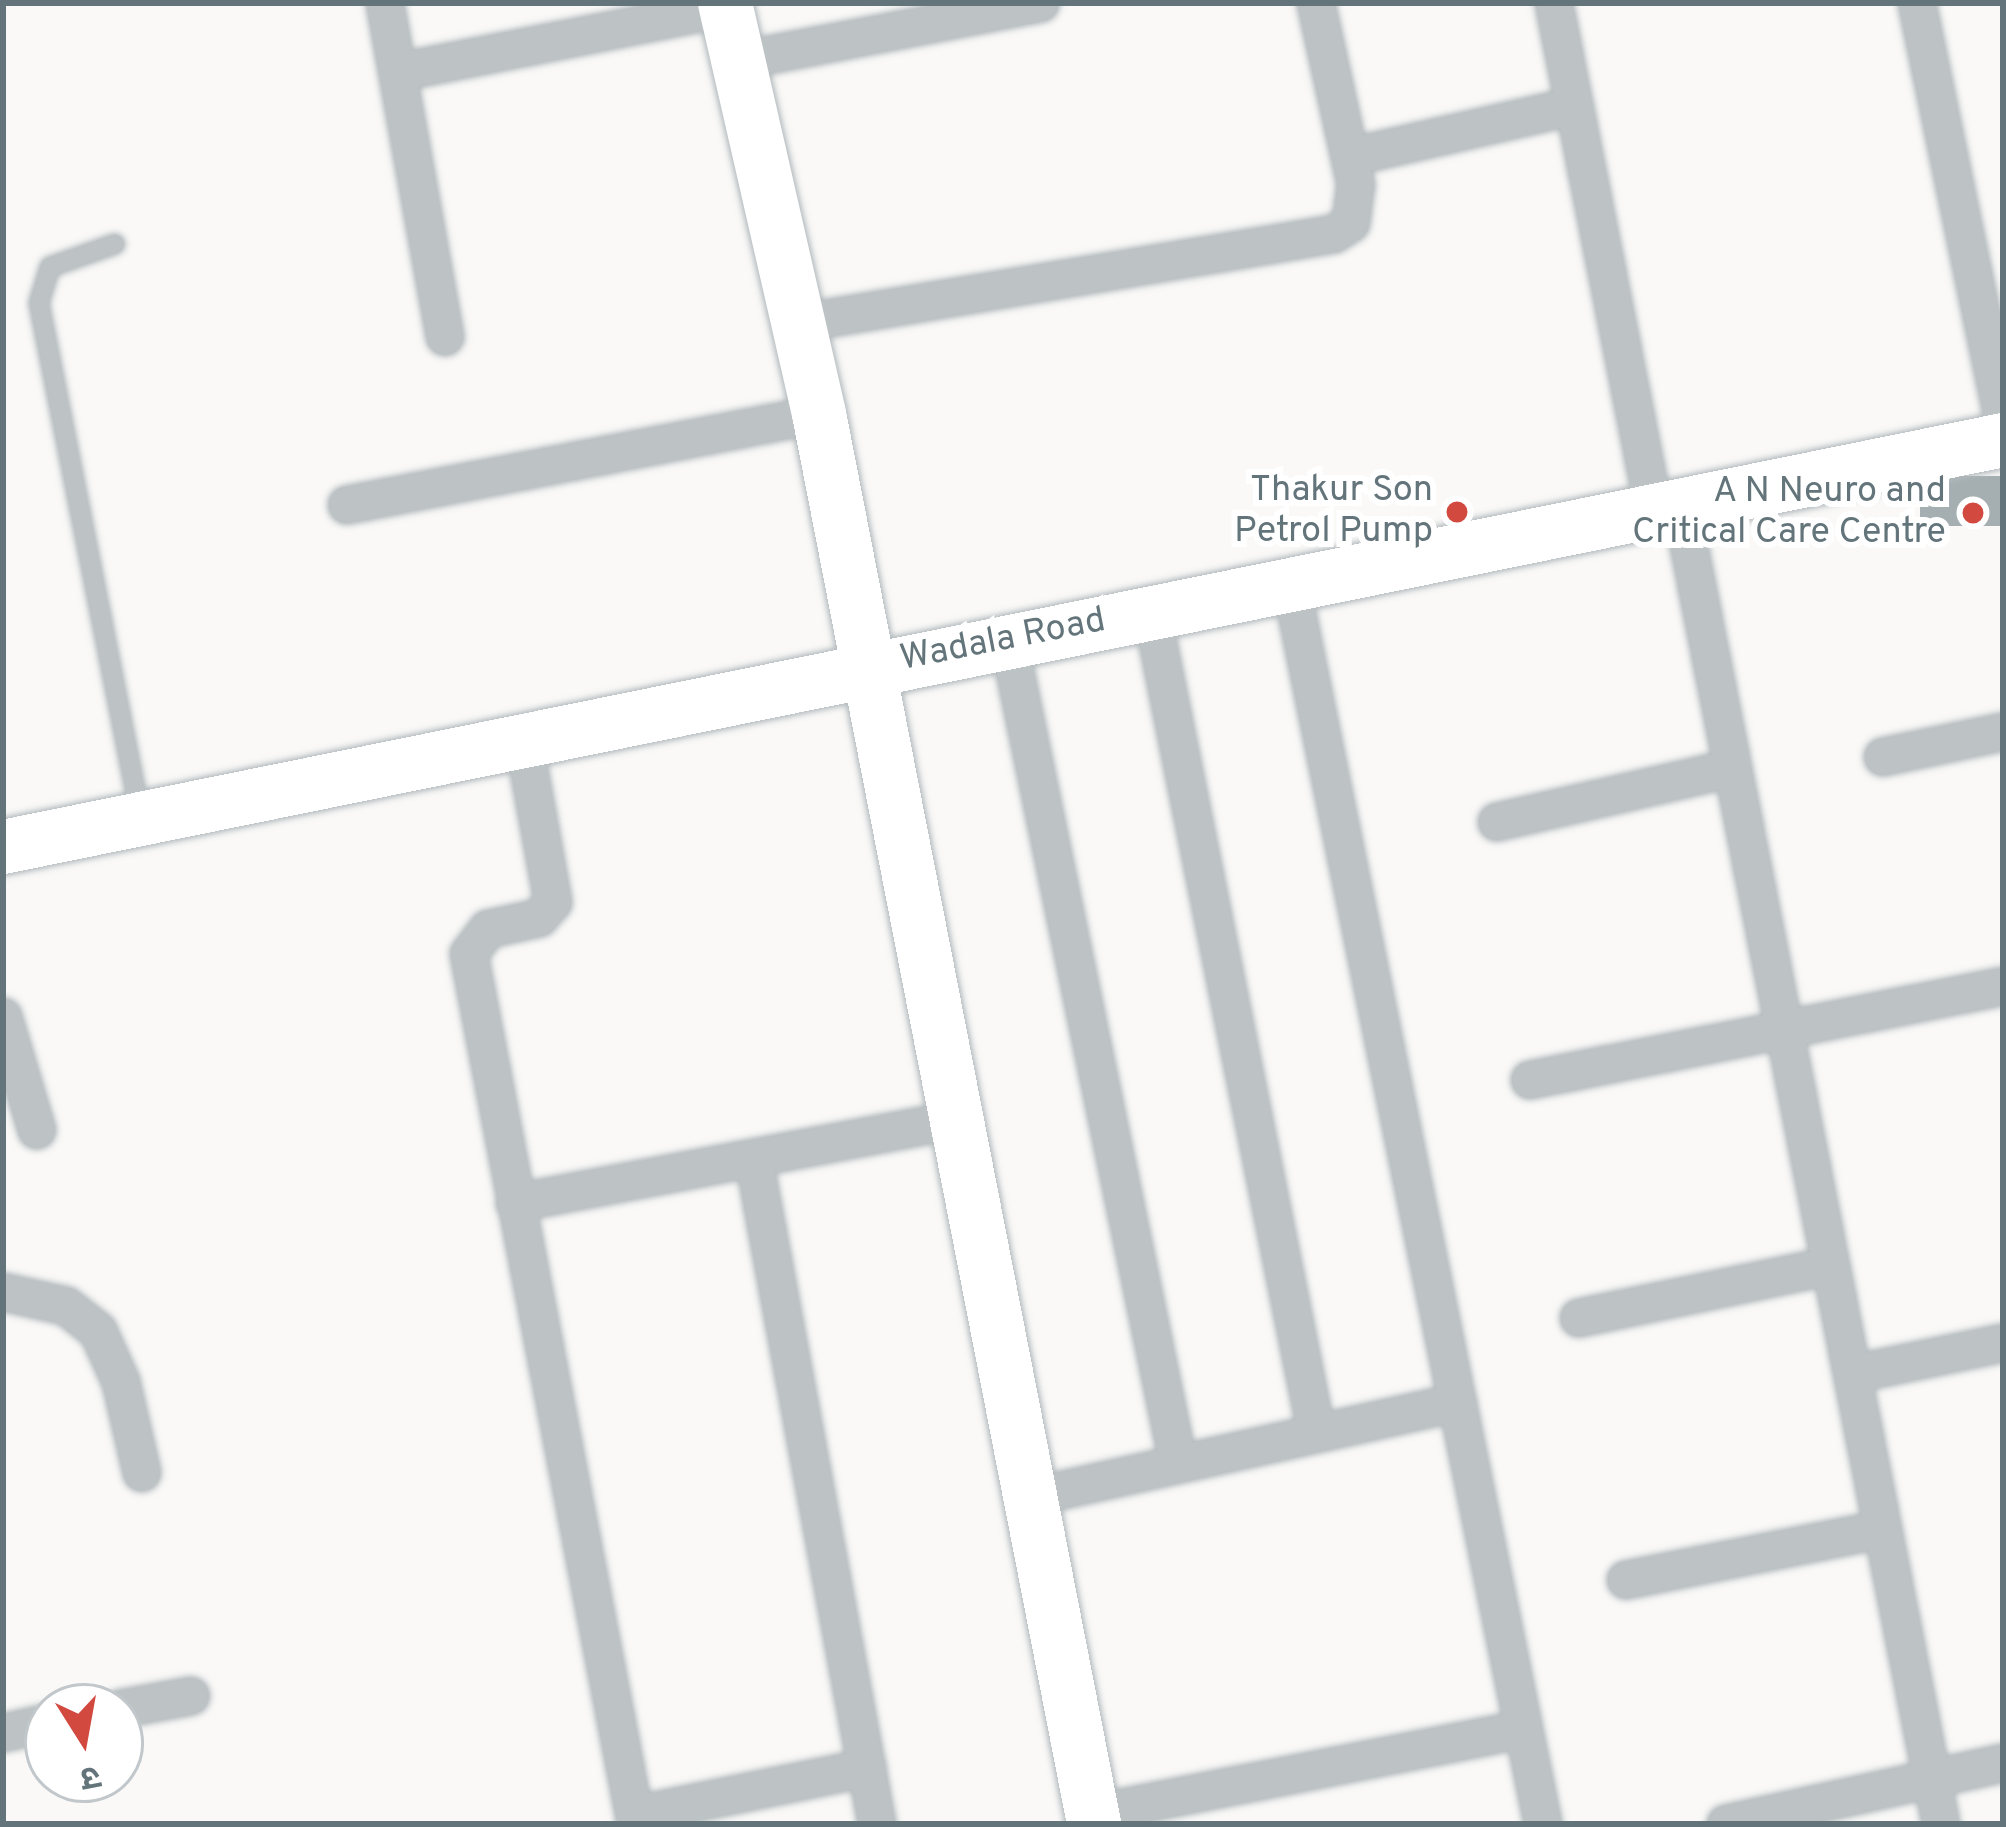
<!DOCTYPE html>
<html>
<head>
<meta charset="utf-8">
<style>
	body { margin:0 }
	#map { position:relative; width:2006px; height:1827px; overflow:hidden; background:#faf9f8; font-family:Overpass,"Noto Sans Devanagari",sans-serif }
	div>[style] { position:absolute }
	.building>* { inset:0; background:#a5afb2; transform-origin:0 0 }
	.roads { filter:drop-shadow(0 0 3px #b2b9bc) drop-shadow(0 0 3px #b2b9bc) }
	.lane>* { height:18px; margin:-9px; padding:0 9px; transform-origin:9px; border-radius:9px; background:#bdc3c5 }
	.street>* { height:36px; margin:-18px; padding:0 18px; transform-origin:18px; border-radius:18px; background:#bdc3c5 }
	.secondary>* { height:54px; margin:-27px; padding:0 27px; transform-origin:27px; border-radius:27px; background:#fff }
	.dots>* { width:33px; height:33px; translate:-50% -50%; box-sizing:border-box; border:6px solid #fff; border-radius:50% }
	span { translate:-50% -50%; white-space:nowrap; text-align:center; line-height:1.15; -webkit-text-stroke:12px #fff; paint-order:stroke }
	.poi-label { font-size:36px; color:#63747a }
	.right { translate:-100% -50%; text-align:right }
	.street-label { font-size:36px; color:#63747a }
	.frame { position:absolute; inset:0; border:6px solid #63747a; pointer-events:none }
	.north { position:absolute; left:24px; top:1683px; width:120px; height:120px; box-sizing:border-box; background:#fff; border:3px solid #c1c7ca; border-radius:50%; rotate:169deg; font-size:33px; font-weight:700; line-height:48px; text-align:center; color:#63747a }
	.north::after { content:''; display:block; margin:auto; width:42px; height:54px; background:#d24940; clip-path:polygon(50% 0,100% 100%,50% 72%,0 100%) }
</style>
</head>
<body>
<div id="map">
	<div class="building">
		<i style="left:2003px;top:476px;width:50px;height:83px;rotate:90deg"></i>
	</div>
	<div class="roads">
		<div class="lane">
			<i style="left:115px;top:244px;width:69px;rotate:160.5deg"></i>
			<i style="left:50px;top:267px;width:38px;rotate:107deg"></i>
			<i style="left:39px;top:303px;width:521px;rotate:78.82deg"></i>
		</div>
		<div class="street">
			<i style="left:385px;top:3px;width:339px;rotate:79.8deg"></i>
			<i style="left:1554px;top:3px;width:517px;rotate:78.84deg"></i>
			<i style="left:1917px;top:3px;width:426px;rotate:78.3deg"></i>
			<i style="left:737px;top:61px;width:309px;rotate:-10.8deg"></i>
			<i style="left:399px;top:72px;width:333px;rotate:-11.1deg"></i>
			<i style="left:1350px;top:157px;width:230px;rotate:-12.8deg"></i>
			<i style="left:794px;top:324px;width:547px;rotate:-9.46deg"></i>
			<i style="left:1334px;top:234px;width:20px;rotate:-33deg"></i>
			<i style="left:1351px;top:223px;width:38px;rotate:-83deg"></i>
			<i style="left:1356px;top:185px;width:186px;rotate:-102.4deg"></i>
			<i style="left:347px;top:505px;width:481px;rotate:-10.9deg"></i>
			<i style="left:1681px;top:505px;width:1344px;rotate:78.85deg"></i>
			<i style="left:1291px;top:584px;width:1265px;rotate:78.51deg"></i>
			<i style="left:1152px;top:613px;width:833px;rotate:78.65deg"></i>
			<i style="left:1009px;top:642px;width:837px;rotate:78.35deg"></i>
			<i style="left:524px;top:742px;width:163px;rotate:79.7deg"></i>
			<i style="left:553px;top:902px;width:21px;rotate:131deg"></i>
			<i style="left:539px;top:918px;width:52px;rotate:167.8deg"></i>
			<i style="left:488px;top:929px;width:31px;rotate:127deg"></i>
			<i style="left:469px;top:954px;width:886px;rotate:79.13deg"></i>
			<i style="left:1883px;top:757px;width:123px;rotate:-11.8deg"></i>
			<i style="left:1497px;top:822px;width:242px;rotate:-12.9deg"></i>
			<i style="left:3px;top:1017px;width:118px;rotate:73.3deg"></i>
			<i style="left:1530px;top:1080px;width:482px;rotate:-11.2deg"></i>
			<i style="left:754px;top:1159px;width:676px;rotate:79.52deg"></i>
			<i style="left:515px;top:1203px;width:444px;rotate:-10.7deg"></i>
			<i style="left:3px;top:1292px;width:65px;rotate:12.5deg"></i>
			<i style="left:66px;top:1306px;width:41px;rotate:38deg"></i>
			<i style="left:98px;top:1331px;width:56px;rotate:65.7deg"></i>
			<i style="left:121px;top:1382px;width:93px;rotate:77deg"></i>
			<i style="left:1579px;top:1318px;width:257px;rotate:-11.7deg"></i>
			<i style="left:1853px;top:1374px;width:153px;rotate:-11.7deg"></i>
			<i style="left:1031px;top:1497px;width:437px;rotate:-12.5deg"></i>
			<i style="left:1626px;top:1580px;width:262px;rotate:-11.2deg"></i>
			<i style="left:120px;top:1709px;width:72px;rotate:-10.4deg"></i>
			<i style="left:3px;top:1733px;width:46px;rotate:-12.5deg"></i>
			<i style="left:1091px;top:1814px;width:440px;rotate:-11.1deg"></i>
			<i style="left:635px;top:1815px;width:237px;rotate:-11.5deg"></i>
			<i style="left:1726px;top:1824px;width:284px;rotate:-12.4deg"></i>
		</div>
		<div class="secondary">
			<i style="left:725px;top:3px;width:422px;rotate:77.1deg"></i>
			<i style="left:819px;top:414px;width:1437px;rotate:78.96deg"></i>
			<i style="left:3px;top:847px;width:2041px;rotate:-11.5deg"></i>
		</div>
	</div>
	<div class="dots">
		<i style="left:1457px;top:512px;background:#d24940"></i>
		<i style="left:1973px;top:513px;background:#d24940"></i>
	</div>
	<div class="poi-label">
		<span class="right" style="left:1433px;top:512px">Thakur Son<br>Petrol Pump</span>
		<span class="right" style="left:1946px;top:513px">A N Neuro and<br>Critical Care Centre</span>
	</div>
	<div class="street-label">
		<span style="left:1003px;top:641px;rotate:-11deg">Wadala Road</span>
	</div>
	<div class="frame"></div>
	<div class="north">उ</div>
</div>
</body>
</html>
